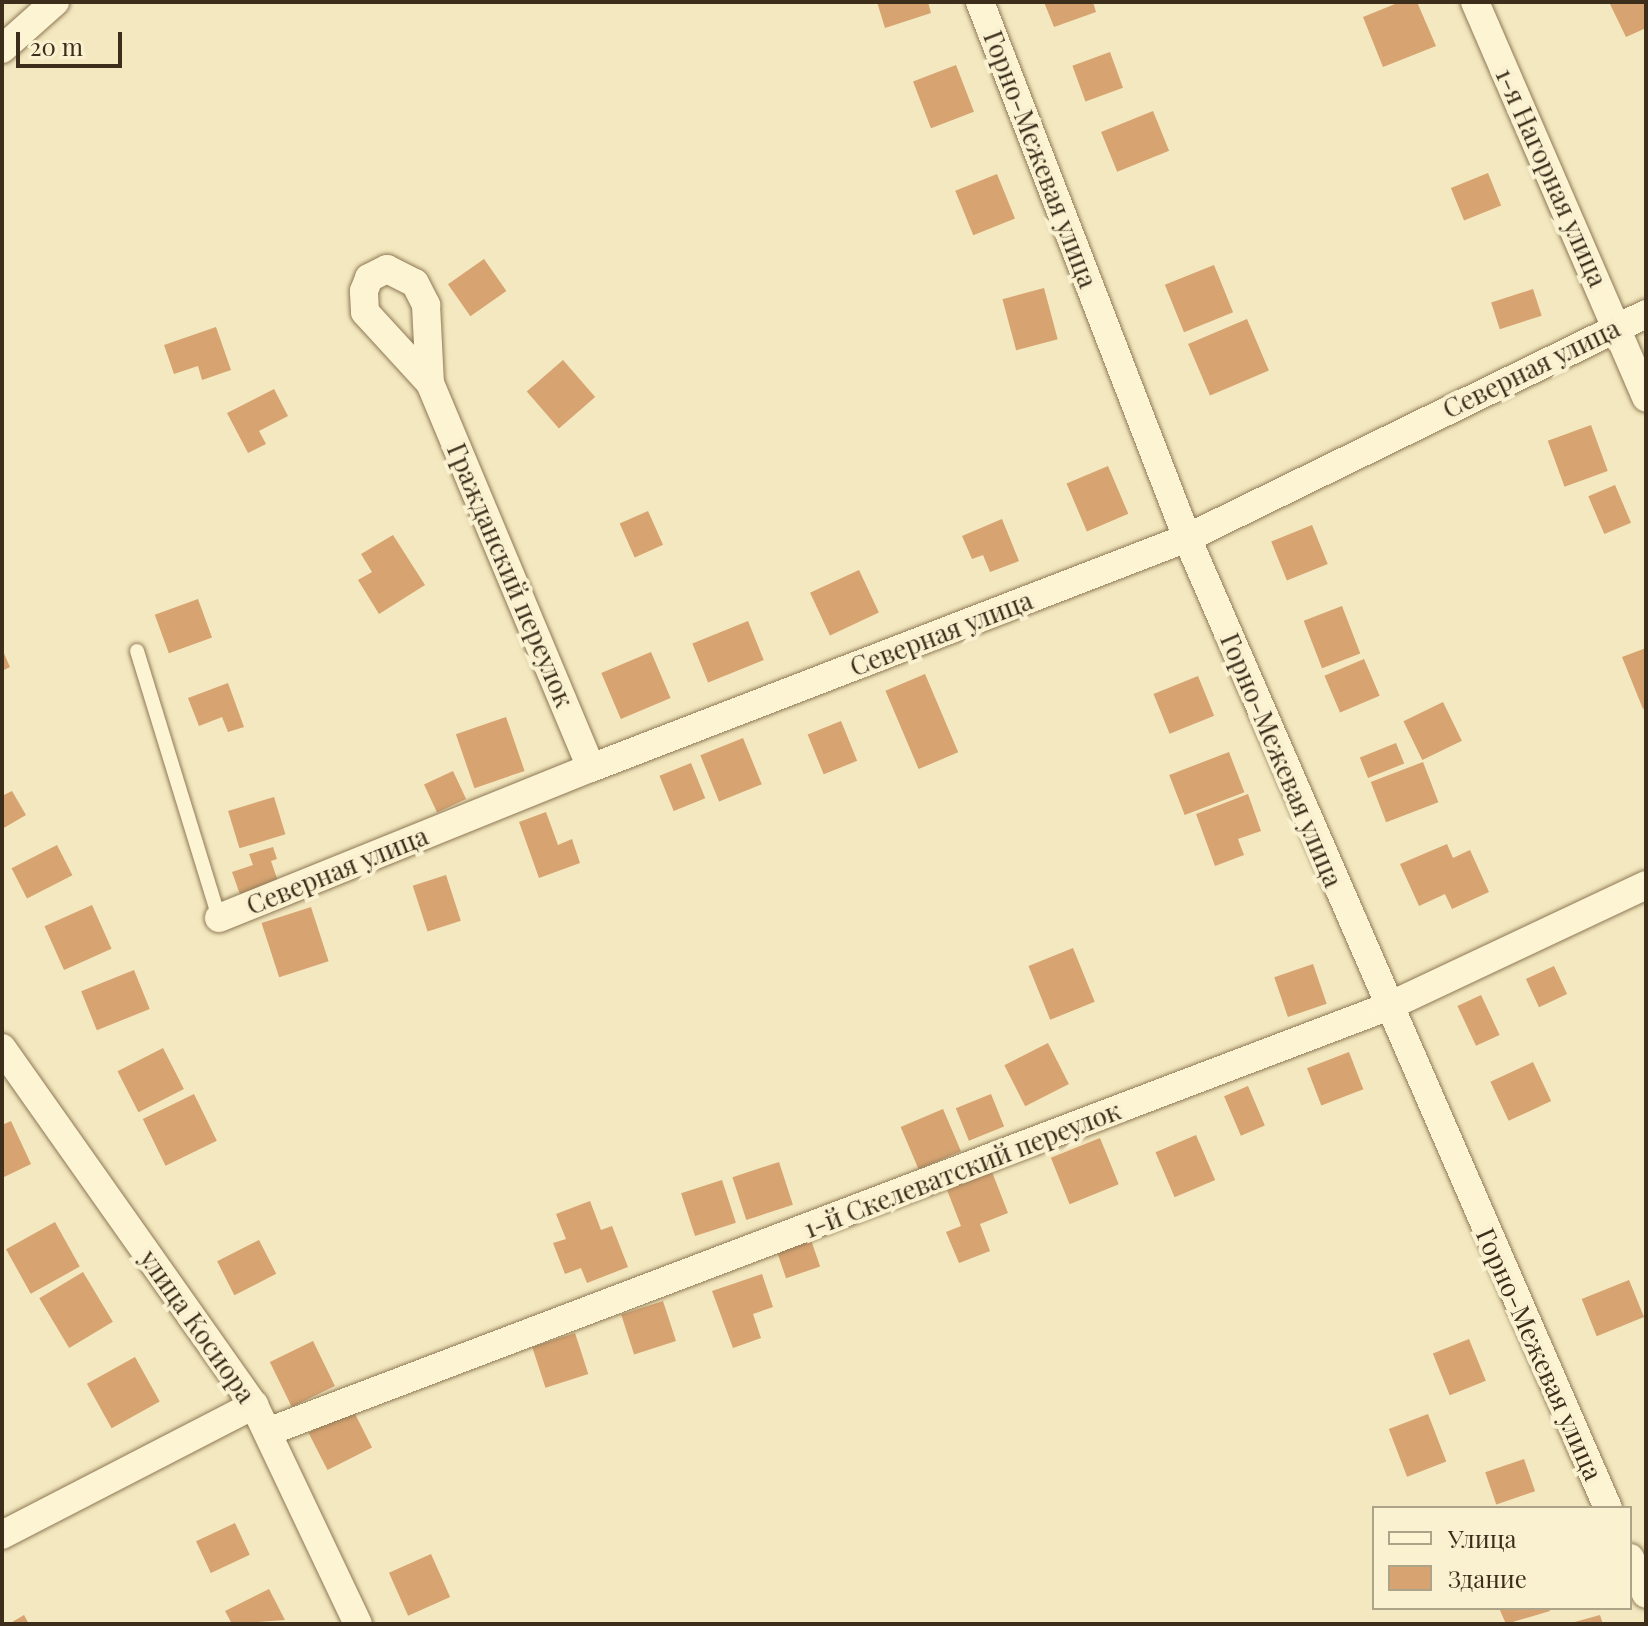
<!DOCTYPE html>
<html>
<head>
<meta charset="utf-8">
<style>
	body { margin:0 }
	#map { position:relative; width:1648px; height:1626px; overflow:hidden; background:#f3e8bf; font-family:"Playfair Display",serif }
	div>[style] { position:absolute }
	.building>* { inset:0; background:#d6a371; transform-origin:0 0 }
	.roads { filter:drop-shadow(0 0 2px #8e7855) drop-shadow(0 0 2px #8e7855) }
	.lane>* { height:14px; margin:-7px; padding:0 7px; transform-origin:7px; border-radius:7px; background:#fdf4d4 }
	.street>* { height:28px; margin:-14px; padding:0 14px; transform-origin:14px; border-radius:14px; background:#fdf4d4 }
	span { translate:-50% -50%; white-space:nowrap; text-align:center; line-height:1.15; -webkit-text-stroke:8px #f9f1d0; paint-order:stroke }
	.street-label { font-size:26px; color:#3c2e1b }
	.frame { position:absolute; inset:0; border:4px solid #3c2e1b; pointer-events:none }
	.legend { position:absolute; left:1372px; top:1506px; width:260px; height:104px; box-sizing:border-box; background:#f9f1d0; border:2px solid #ada388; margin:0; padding:10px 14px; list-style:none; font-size:24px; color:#3c2e1b }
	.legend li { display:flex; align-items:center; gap:16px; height:40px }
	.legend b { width:40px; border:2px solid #ada388 }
	.scale { position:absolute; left:16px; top:32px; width:106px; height:36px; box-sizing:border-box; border:4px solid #3c2e1b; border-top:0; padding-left:10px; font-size:24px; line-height:28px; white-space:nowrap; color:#3c2e1b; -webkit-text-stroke:6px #f9f1d0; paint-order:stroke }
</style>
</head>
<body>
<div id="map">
	<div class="building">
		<i style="clip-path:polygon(877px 2px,928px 2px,931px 13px,885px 28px)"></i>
		<i style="clip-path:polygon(1044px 2px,1093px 2px,1096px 12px,1054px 27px)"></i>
		<i style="clip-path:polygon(1400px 2px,1417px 2px,1436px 46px,1383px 67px,1363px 17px)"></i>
		<i style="clip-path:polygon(1609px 2px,1646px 2px,1646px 28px,1626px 37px)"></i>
		<i style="left:1110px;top:52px;width:38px;height:40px;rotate:70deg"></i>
		<i style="left:956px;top:65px;width:50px;height:46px;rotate:69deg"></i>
		<i style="left:1153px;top:111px;width:43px;height:56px;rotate:68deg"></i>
		<i style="left:1488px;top:173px;width:35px;height:40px;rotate:68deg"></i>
		<i style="left:997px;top:174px;width:48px;height:45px;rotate:68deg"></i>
		<i style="left:484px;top:259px;width:39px;height:44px;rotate:55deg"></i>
		<i style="left:1214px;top:265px;width:51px;height:53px;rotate:68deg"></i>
		<i style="left:1044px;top:288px;width:53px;height:43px;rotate:75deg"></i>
		<i style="left:1533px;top:289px;width:28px;height:44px;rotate:72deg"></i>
		<i style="left:1247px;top:319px;width:56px;height:64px;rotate:67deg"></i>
		<i style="clip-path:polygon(216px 327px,231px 370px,202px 380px,198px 366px,174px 374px,164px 345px)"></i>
		<i style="left:563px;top:360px;width:49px;height:48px;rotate:49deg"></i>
		<i style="clip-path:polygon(274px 389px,288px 416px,259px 431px,266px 444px,248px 453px,227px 413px)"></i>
		<i style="left:1591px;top:425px;width:49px;height:46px;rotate:70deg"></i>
		<i style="left:1108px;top:466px;width:52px;height:45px;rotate:67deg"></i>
		<i style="left:1615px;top:485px;width:41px;height:29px;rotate:67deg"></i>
		<i style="left:648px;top:511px;width:37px;height:31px;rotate:66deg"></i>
		<i style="clip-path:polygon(1002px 519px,1019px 561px,990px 572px,983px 555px,972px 559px,962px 536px)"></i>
		<i style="left:1312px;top:525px;width:42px;height:44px;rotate:68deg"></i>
		<i style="clip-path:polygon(393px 535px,425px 585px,379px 614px,358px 580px,372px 572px,361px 554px)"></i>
		<i style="left:859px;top:570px;width:47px;height:54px;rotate:65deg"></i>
		<i style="left:198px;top:599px;width:41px;height:46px;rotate:70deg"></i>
		<i style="left:1342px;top:606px;width:51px;height:41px;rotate:69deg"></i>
		<i style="left:748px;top:621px;width:42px;height:60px;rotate:68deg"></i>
		<i style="clip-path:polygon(1646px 648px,1646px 708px,1643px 709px,1622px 657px)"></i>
		<i style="clip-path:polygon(2px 649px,10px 667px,2px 671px)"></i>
		<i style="left:651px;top:652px;width:50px;height:54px;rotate:67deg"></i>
		<i style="left:1364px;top:659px;width:40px;height:43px;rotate:67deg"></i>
		<i style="left:925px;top:674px;width:85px;height:43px;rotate:67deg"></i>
		<i style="left:1198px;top:676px;width:43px;height:48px;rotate:68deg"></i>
		<i style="clip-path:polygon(228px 683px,244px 727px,228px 732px,222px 717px,199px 726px,188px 698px)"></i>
		<i style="left:1443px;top:702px;width:43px;height:44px;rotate:64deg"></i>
		<i style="left:506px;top:717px;width:57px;height:53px;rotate:71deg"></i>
		<i style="left:841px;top:721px;width:43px;height:36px;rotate:68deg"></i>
		<i style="left:743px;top:738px;width:50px;height:46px;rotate:68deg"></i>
		<i style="left:1396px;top:743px;width:22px;height:39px;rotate:68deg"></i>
		<i style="left:1229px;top:752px;width:43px;height:64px;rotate:69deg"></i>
		<i style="left:1423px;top:762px;width:43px;height:56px;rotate:69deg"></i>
		<i style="left:691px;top:763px;width:38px;height:34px;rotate:68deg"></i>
		<i style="left:453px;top:771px;width:31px;height:32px;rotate:65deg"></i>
		<i style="clip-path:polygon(12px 791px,26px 815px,2px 829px,2px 796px)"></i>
		<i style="clip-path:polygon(1248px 794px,1261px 831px,1238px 839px,1244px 855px,1215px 866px,1196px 814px)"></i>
		<i style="left:274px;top:797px;width:39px;height:48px;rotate:73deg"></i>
		<i style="clip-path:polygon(546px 812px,558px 845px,572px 839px,580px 863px,539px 878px,519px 822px)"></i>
		<i style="clip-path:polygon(1447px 844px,1453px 858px,1470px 850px,1489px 892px,1452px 909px,1445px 894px,1419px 906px,1400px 864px)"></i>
		<i style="left:57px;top:845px;width:34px;height:51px;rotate:63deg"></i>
		<i style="clip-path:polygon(273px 847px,277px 859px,271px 861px,280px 887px,242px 900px,232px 872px,253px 865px,249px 854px)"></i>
		<i style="left:446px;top:875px;width:48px;height:35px;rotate:72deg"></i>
		<i style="left:92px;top:905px;width:48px;height:52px;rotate:66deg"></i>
		<i style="left:311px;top:907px;width:57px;height:52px;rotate:72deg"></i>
		<i style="left:1073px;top:948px;width:58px;height:48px;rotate:68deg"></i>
		<i style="left:1313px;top:964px;width:42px;height:41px;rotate:71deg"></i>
		<i style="left:1554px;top:966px;width:31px;height:31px;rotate:65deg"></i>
		<i style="left:134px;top:970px;width:42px;height:57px;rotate:68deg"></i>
		<i style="left:1481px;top:995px;width:44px;height:26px;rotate:65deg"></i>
		<i style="left:1048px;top:1043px;width:46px;height:49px;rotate:63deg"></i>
		<i style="left:163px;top:1048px;width:46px;height:51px;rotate:63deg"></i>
		<i style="left:1349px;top:1052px;width:40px;height:45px;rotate:69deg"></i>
		<i style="left:1533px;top:1062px;width:43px;height:47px;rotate:65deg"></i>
		<i style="left:1248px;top:1086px;width:43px;height:26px;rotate:67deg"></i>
		<i style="left:194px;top:1094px;width:52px;height:57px;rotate:64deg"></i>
		<i style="left:991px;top:1094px;width:35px;height:38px;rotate:68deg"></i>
		<i style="left:943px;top:1109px;width:46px;height:46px;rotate:67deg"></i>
		<i style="clip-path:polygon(11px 1121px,31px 1164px,2px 1178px,2px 1125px)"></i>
		<i style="left:1196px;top:1135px;width:49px;height:44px;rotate:67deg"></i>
		<i style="left:1100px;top:1138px;width:50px;height:53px;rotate:68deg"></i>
		<i style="left:779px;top:1162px;width:45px;height:49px;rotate:72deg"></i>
		<i style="clip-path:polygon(992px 1172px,1008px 1213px,980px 1224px,990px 1251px,959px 1263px,946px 1232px,961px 1226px,947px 1190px)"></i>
		<i style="left:722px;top:1180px;width:45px;height:43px;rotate:72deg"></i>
		<i style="clip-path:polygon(590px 1201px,601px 1230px,612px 1226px,628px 1267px,587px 1283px,581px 1268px,565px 1274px,553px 1243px,566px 1239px,556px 1214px)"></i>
		<i style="left:55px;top:1222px;width:51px;height:56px;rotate:61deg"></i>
		<i style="left:259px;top:1240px;width:38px;height:47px;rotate:63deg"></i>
		<i style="left:811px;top:1240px;width:28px;height:36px;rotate:71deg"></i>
		<i style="left:83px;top:1272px;width:58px;height:51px;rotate:59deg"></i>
		<i style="clip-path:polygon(762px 1274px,773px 1307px,753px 1314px,761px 1338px,733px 1348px,712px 1291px)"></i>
		<i style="left:1629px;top:1280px;width:40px;height:51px;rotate:68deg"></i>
		<i style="left:663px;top:1301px;width:42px;height:44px;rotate:72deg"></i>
		<i style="left:575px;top:1333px;width:43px;height:45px;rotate:72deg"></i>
		<i style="left:1469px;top:1339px;width:45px;height:39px;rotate:68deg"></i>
		<i style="left:313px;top:1341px;width:50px;height:48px;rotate:64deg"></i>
		<i style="left:135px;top:1357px;width:51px;height:55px;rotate:61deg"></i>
		<i style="left:353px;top:1410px;width:42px;height:50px;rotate:63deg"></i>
		<i style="left:1428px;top:1414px;width:51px;height:42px;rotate:69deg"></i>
		<i style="left:1524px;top:1459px;width:34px;height:41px;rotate:71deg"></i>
		<i style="left:235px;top:1523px;width:35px;height:43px;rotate:65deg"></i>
		<i style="left:431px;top:1554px;width:47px;height:46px;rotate:66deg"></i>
		<i style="clip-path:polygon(269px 1589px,285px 1620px,232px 1624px,225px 1611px)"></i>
		<i style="clip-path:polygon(1499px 1608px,1549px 1608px,1550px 1611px,1506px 1624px)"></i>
		<i style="clip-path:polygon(24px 1615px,29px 1624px,9px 1624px)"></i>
		<i style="clip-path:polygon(1600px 1615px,1603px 1624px,1571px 1624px,1571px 1623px)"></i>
	</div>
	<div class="roads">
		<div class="lane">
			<i style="left:137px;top:651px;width:279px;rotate:72.9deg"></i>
		</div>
		<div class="street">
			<i style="left:980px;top:2px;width:575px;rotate:68.88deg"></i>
			<i style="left:1187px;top:538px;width:1057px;rotate:66.54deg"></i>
			<i style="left:1475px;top:2px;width:431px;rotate:66.6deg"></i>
			<i style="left:2px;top:49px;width:71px;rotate:-41.6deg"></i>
			<i style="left:430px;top:383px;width:96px;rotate:-132.5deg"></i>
			<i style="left:365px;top:312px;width:21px;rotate:-93deg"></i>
			<i style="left:364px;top:291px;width:14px;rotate:-69deg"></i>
			<i style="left:369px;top:278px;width:20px;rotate:-27deg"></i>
			<i style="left:387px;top:269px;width:31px;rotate:27deg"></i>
			<i style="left:415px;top:283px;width:25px;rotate:63deg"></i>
			<i style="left:426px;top:305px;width:78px;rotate:87.1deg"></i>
			<i style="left:430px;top:383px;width:417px;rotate:67.3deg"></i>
			<i style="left:219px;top:918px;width:401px;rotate:-22deg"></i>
			<i style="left:591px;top:768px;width:639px;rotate:-21.1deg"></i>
			<i style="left:1187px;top:538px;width:511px;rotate:-26.01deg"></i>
			<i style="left:2px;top:1048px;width:437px;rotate:54.8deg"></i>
			<i style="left:254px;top:1405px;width:242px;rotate:64.6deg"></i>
			<i style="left:270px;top:1431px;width:1195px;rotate:-20.79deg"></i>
			<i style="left:1387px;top:1007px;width:286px;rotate:-25.2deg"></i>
			<i style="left:2px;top:1535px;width:284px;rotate:-27.3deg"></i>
			<i style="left:1630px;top:1558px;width:39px;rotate:66deg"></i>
		</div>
	</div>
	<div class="street-label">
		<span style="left:1041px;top:159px;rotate:69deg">Горно-Межевая улица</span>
		<span style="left:1552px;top:177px;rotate:66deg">1-я Нагорная улица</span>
		<span style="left:1531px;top:368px;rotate:-26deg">Северная улица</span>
		<span style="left:511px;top:575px;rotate:67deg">Гражданский переулок</span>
		<span style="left:941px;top:633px;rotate:-21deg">Северная улица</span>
		<span style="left:1282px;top:760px;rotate:67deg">Горно-Межевая улица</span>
		<span style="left:337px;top:870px;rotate:-22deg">Северная улица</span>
		<span style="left:962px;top:1169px;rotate:-21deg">1-й Скелеватский переулок</span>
		<span style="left:198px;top:1326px;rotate:55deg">улица Косиора</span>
		<span style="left:1540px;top:1354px;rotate:66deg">Горно-Межевая улица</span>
	</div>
	<div class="frame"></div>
	<ul class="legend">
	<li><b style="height:10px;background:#fdf4d4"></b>Улица</li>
	<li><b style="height:22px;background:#d6a371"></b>Здание</li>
	</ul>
	<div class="scale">20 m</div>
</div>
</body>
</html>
